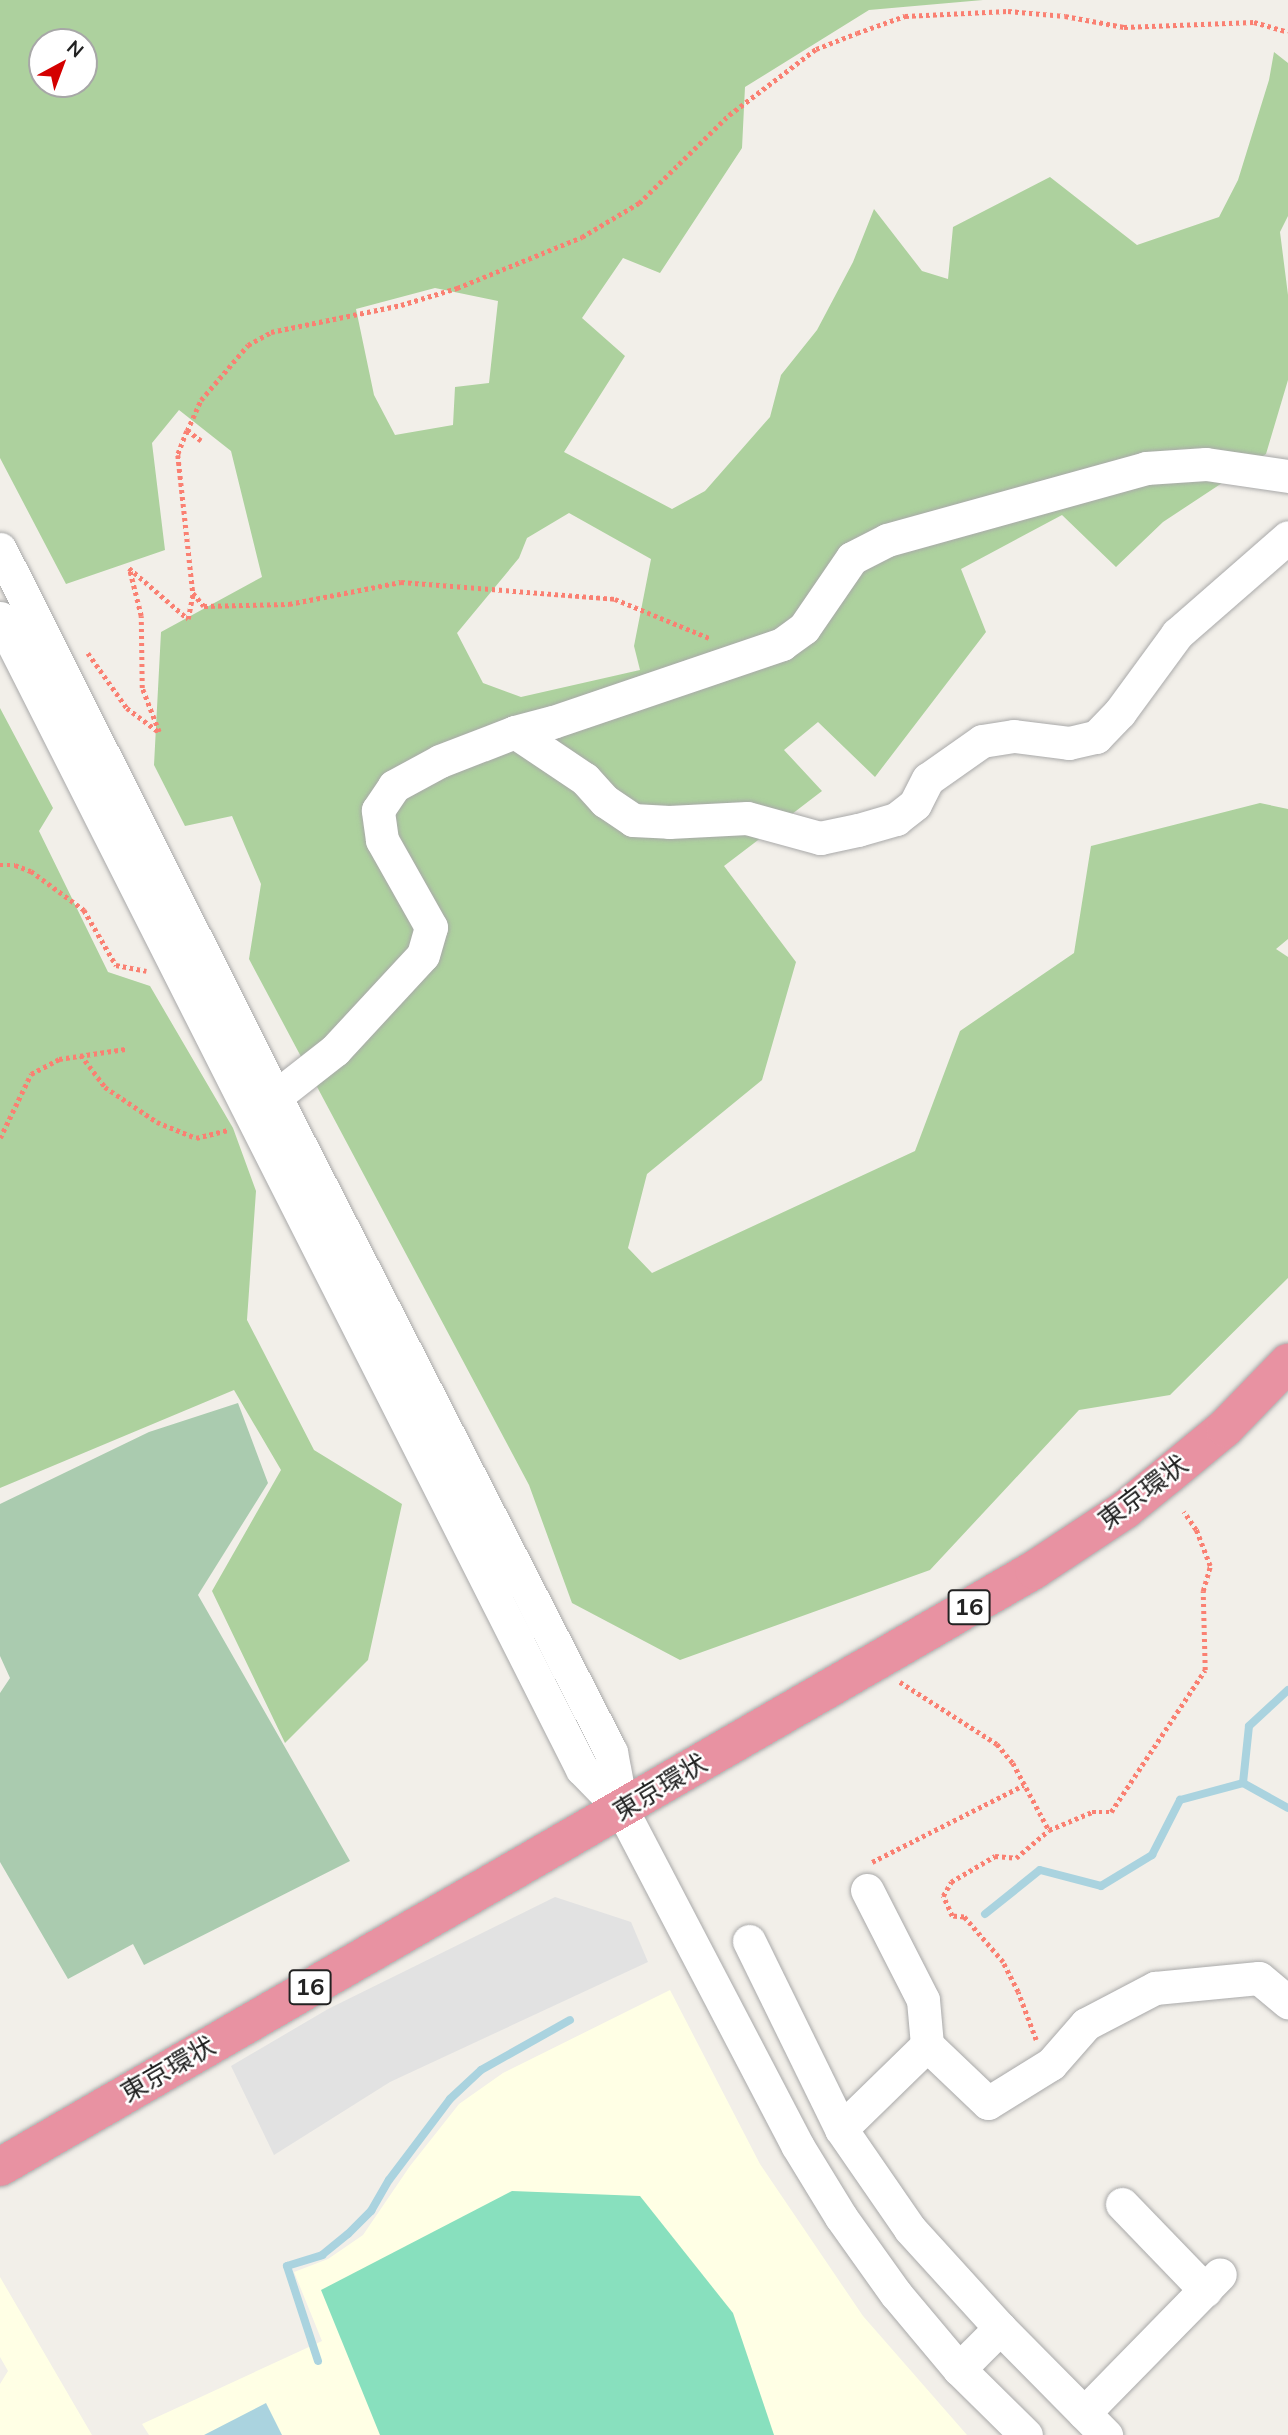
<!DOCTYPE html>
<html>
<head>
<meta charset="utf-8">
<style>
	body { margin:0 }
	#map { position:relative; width:1288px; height:2435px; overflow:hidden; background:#f2efe9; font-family:Mulish,"Noto Sans JP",sans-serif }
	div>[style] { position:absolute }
	.education>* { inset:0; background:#ffffe5 }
	.forest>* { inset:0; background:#add19e }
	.cemetery>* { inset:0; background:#aacbaf }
	.pitch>* { inset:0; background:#88e0be }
	.parking>* { inset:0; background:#e2e2e2 }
	.water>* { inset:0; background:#aad3df }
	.stream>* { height:8px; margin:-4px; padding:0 4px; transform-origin:4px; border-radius:4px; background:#aad3df }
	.path>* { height:4.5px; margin-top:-2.25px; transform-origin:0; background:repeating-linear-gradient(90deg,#fa8072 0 3.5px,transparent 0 7px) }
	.roads { filter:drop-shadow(0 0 2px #a9a9a9) drop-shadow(0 0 2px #a9a9a9) }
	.minor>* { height:33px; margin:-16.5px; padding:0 16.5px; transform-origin:16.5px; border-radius:16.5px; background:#fff }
	.highway>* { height:38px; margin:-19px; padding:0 19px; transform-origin:19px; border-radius:19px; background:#e892a2 }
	span { translate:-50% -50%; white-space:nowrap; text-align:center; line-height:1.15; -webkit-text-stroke:5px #fff; paint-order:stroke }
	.shield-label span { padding:2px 5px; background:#fff; border:2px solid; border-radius:5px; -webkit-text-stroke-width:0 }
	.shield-label { font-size:24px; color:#222; font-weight:700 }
	.street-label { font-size:26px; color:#222 }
	.north { position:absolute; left:28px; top:28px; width:70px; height:70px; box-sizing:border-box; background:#fff; border:2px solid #a7a7a7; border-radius:50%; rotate:41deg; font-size:19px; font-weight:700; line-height:28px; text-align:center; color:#222 }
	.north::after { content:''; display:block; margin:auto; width:24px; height:32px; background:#d40000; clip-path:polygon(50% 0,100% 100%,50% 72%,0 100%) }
</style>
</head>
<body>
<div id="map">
	<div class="education">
		<i style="clip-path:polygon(670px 1990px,760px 2164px,863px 2316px,967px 2435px,149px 2435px,142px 2424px,322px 2341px,294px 2272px,328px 2259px,363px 2235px,410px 2166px,459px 2104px,503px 2073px)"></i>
		<i style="clip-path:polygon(0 2277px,92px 2435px,0 2435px,0 2384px,8px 2371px,0 2357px)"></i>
	</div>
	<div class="forest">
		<i style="clip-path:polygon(evenodd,0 0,983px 0,869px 10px,745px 87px,742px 148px,660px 273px,623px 258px,582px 318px,625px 356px,564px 452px,672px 509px,705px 491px,770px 417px,781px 375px,817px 330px,853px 262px,874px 209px,922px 271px,948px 279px,953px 227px,1050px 177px,1137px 245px,1219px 217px,1238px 180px,1269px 80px,1274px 52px,1288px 63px,1288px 216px,1280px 232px,1288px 295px,1288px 380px,1266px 454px,1163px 522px,1116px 567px,1062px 515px,961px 569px,986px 632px,875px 777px,818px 722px,784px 750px,822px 791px,724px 866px,796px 962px,762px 1080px,647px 1174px,628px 1248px,652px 1273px,915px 1151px,960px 1031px,1074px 953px,1091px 846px,1260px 803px,1288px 809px,1288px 939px,1276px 949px,1288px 957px,1288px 1278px,1170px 1395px,1079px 1410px,930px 1570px,680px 1660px,572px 1603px,529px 1485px,249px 959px,261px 884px,232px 816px,185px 826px,154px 765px,161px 632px,262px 577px,231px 451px,179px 410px,152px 443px,165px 550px,66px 584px,0 458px,0 0,42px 42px,84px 42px,84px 84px,42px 84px,42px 42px,0 0,435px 288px,498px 301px,489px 383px,455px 387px,453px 425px,395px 435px,374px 395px,356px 309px,435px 288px,0 0,569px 513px,651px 559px,634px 646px,640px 670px,521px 697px,483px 683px,457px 633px,519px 558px,527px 538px,569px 513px)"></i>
		<i style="clip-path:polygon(0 708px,53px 808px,39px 831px,108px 972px,150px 986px,233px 1128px,256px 1191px,247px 1320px,314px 1450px,402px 1504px,368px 1660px,285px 1743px,212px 1591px,281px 1470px,234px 1390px,0 1488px)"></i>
	</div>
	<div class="cemetery">
		<i style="clip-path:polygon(238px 1403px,268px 1483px,198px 1595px,350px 1861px,144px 1965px,133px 1944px,68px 1979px,0 1862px,0 1693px,10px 1678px,0 1656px,0 1504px,149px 1432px)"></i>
	</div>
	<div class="pitch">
		<i style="clip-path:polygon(512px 2191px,640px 2196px,733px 2313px,774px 2435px,380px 2435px,321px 2290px)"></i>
	</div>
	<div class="parking">
		<i style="clip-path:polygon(555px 1897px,631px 1922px,648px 1962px,390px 2082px,274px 2155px,231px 2066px,328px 2009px)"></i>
	</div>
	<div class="water">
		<i style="clip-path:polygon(266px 2403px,282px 2435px,204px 2435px)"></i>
	</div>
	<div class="stream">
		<i style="left:1243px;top:1783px;width:51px;rotate:29.1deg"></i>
		<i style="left:985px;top:1914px;width:70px;rotate:-38.7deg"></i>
		<i style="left:1040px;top:1870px;width:63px;rotate:14.7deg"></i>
		<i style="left:1101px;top:1886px;width:60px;rotate:-31.3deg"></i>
		<i style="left:1152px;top:1855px;width:62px;rotate:-63deg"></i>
		<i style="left:1180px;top:1800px;width:65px;rotate:-15.1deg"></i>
		<i style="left:1243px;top:1783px;width:57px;rotate:-84deg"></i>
		<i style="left:1249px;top:1726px;width:53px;rotate:-42.7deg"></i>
		<i style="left:318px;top:2361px;width:100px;rotate:-108.1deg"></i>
		<i style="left:287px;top:2266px;width:37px;rotate:-17deg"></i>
		<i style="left:322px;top:2255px;width:33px;rotate:-39deg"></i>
		<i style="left:348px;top:2234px;width:33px;rotate:-45deg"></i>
		<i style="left:371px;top:2211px;width:36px;rotate:-60deg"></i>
		<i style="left:389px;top:2180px;width:101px;rotate:-53deg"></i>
		<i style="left:450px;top:2099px;width:42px;rotate:-43.1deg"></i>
		<i style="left:481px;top:2070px;width:102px;rotate:-29.3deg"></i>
	</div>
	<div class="path">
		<i style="left:187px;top:431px;width:34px;rotate:-66deg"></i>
		<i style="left:201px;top:400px;width:72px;rotate:-49.5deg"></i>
		<i style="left:248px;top:345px;width:26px;rotate:-29deg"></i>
		<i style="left:271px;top:332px;width:133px;rotate:-11.7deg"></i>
		<i style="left:401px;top:305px;width:59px;rotate:-16.9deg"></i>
		<i style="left:457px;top:288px;width:135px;rotate:-22.2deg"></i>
		<i style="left:582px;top:237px;width:66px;rotate:-30.8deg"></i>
		<i style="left:639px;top:203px;width:126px;rotate:-44.4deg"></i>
		<i style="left:729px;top:115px;width:109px;rotate:-37.2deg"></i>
		<i style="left:816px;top:49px;width:44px;rotate:-21.3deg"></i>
		<i style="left:857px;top:33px;width:51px;rotate:-19.5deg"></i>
		<i style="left:905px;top:16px;width:103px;rotate:-2.8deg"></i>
		<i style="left:1008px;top:11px;width:57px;rotate:5deg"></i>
		<i style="left:1065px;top:16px;width:60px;rotate:10.6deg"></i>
		<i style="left:1124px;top:27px;width:130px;rotate:-2.2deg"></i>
		<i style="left:1254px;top:22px;width:35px;rotate:16deg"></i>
		<i style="left:201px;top:441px;width:17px;rotate:-144deg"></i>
		<i style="left:187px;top:431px;width:26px;rotate:111deg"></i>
		<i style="left:178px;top:455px;width:139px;rotate:83.8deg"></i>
		<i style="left:193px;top:593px;width:17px;rotate:50deg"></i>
		<i style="left:204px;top:606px;width:85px;rotate:-1.3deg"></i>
		<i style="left:289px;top:604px;width:114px;rotate:-11.1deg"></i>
		<i style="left:401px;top:582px;width:215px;rotate:4.5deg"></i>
		<i style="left:615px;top:599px;width:102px;rotate:22.5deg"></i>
		<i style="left:88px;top:653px;width:67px;rotate:54.7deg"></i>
		<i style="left:127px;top:708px;width:40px;rotate:37deg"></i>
		<i style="left:159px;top:732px;width:47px;rotate:-111.1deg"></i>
		<i style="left:142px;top:688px;width:72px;rotate:-90.8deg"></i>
		<i style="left:141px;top:616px;width:49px;rotate:-104deg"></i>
		<i style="left:129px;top:568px;width:78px;rotate:40.8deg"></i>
		<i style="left:188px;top:619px;width:25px;rotate:-79deg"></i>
		<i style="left:0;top:865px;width:15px"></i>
		<i style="left:15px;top:865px;width:17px;rotate:21deg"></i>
		<i style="left:31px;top:871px;width:66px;rotate:36.3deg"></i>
		<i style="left:84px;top:910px;width:64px;rotate:59.8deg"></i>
		<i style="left:116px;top:965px;width:31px;rotate:11deg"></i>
		<i style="left:81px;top:1055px;width:40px;rotate:53deg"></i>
		<i style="left:105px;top:1087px;width:63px;rotate:33.9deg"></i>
		<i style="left:157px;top:1122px;width:42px;rotate:22.3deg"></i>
		<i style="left:196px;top:1138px;width:33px;rotate:-14deg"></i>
		<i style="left:0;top:1138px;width:71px;rotate:-64.2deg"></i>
		<i style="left:31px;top:1074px;width:32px;rotate:-28deg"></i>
		<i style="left:59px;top:1059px;width:67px;rotate:-8.6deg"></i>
		<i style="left:900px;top:1682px;width:115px;rotate:32.6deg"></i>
		<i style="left:997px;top:1744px;width:25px;rotate:50deg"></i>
		<i style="left:1013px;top:1763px;width:76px;rotate:61.8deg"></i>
		<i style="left:872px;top:1862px;width:170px;rotate:-26.9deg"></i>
		<i style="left:1036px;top:2040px;width:51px;rotate:-110.6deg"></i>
		<i style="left:1018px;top:1992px;width:34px;rotate:-117deg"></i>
		<i style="left:1003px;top:1962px;width:60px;rotate:-130.9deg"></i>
		<i style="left:964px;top:1917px;width:12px;rotate:-175deg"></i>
		<i style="left:952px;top:1916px;width:22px;rotate:-114deg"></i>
		<i style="left:943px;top:1896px;width:16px;rotate:-60deg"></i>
		<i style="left:951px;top:1882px;width:51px;rotate:-30.6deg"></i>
		<i style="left:995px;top:1856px;width:21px;rotate:5deg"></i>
		<i style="left:1016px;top:1858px;width:43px;rotate:-40.3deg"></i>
		<i style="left:1049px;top:1830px;width:47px;rotate:-22.7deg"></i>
		<i style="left:1092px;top:1812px;width:19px"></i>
		<i style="left:1111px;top:1812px;width:170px;rotate:-56.5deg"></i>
		<i style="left:1205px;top:1670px;width:79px;rotate:-91.5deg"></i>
		<i style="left:1203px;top:1591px;width:26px;rotate:-74deg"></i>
		<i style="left:1210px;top:1566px;width:39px;rotate:-111deg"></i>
		<i style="left:1196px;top:1530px;width:22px;rotate:-124deg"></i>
	</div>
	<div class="roads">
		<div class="minor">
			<i style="left:0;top:549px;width:614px;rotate:63.31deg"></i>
			<i style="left:276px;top:1098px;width:735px;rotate:62.88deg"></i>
			<i style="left:611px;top:1752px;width:59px;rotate:79.3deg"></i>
			<i style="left:0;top:618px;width:1290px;rotate:63.18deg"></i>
			<i style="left:582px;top:1769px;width:57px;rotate:45.7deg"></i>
			<i style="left:622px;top:1810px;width:378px;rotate:62.4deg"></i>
			<i style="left:797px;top:2145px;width:84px;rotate:58.6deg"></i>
			<i style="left:841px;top:2217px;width:95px;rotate:54.5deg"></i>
			<i style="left:896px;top:2294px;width:98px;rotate:50deg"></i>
			<i style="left:959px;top:2369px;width:94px;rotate:44.6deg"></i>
			<i style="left:515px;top:732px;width:84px;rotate:33.9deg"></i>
			<i style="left:585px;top:779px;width:30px;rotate:48deg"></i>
			<i style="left:605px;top:801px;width:34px;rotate:34deg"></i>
			<i style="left:633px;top:820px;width:36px;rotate:3deg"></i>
			<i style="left:669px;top:822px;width:78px;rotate:-2.9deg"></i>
			<i style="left:747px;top:818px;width:76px;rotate:15.3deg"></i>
			<i style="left:820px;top:838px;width:39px;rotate:-12deg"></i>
			<i style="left:858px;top:830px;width:40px;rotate:-16deg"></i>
			<i style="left:896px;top:819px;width:24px;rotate:-38deg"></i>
			<i style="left:915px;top:804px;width:28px;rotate:-63deg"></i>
			<i style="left:928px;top:779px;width:66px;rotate:-35.1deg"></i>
			<i style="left:982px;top:741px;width:32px;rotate:-9deg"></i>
			<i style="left:1014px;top:736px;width:55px;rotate:7.3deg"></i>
			<i style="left:1069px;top:743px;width:28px;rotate:-13deg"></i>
			<i style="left:1096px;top:737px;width:35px;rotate:-46deg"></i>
			<i style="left:1120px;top:712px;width:97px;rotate:-53.8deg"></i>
			<i style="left:1177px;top:634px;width:147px;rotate:-41.1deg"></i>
			<i style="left:257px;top:1111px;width:99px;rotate:-38deg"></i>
			<i style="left:335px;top:1050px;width:129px;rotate:-47.2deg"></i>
			<i style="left:423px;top:955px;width:29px;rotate:-74deg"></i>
			<i style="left:431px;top:927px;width:100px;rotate:-119.4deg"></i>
			<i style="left:382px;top:840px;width:30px;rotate:-98deg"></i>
			<i style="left:378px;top:810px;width:29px;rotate:-56deg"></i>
			<i style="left:394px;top:786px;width:52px;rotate:-28.5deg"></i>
			<i style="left:440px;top:761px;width:80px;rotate:-21.1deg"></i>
			<i style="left:515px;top:732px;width:39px;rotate:-15deg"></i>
			<i style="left:553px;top:722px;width:242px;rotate:-18.8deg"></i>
			<i style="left:782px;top:644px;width:27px;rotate:-36deg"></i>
			<i style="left:804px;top:628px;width:85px;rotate:-55.6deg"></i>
			<i style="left:852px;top:558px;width:39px;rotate:-27deg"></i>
			<i style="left:887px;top:540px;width:269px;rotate:-15.5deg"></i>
			<i style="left:1146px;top:468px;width:60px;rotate:-3.8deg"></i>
			<i style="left:1206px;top:464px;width:83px;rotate:8.3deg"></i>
			<i style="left:867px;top:1890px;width:123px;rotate:63deg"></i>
			<i style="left:923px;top:2000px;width:45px;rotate:84.9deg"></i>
			<i style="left:749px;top:1941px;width:209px;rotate:63.9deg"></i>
			<i style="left:1122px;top:2204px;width:120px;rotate:46deg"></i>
			<i style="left:1000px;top:2328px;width:134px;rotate:-132.3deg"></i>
			<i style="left:910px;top:2229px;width:121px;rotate:-124.6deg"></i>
			<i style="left:841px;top:2129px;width:120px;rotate:-44.3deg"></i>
			<i style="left:927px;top:2045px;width:84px;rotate:43.6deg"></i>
			<i style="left:988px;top:2103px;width:74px;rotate:-31.8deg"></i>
			<i style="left:1051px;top:2064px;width:53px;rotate:-48.8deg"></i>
			<i style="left:1086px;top:2024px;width:78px;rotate:-27.6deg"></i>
			<i style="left:1155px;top:1988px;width:104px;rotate:-5.5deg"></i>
			<i style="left:1259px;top:1978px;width:38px;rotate:40deg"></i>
			<i style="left:959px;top:2369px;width:58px;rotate:-45deg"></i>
			<i style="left:1000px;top:2328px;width:151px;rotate:45.3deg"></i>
			<i style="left:1084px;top:2413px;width:194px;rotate:-45.6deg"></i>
		</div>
		<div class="highway">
			<i style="left:0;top:2167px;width:1194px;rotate:-30deg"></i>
			<i style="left:1034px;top:1570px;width:110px;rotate:-33.5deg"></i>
			<i style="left:1126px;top:1509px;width:54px;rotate:-39deg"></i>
			<i style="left:1168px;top:1475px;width:74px;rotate:-39.5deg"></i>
			<i style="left:1225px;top:1428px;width:91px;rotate:-45.9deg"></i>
		</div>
	</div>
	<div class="shield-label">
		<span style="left:969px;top:1607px">16</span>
		<span style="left:310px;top:1987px">16</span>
	</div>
	<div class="street-label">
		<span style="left:1143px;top:1492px;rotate:-37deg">東京環状</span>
		<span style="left:660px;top:1787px;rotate:-31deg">東京環状</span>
		<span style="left:168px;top:2069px;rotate:-30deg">東京環状</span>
	</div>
	<div class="north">N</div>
</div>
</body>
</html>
